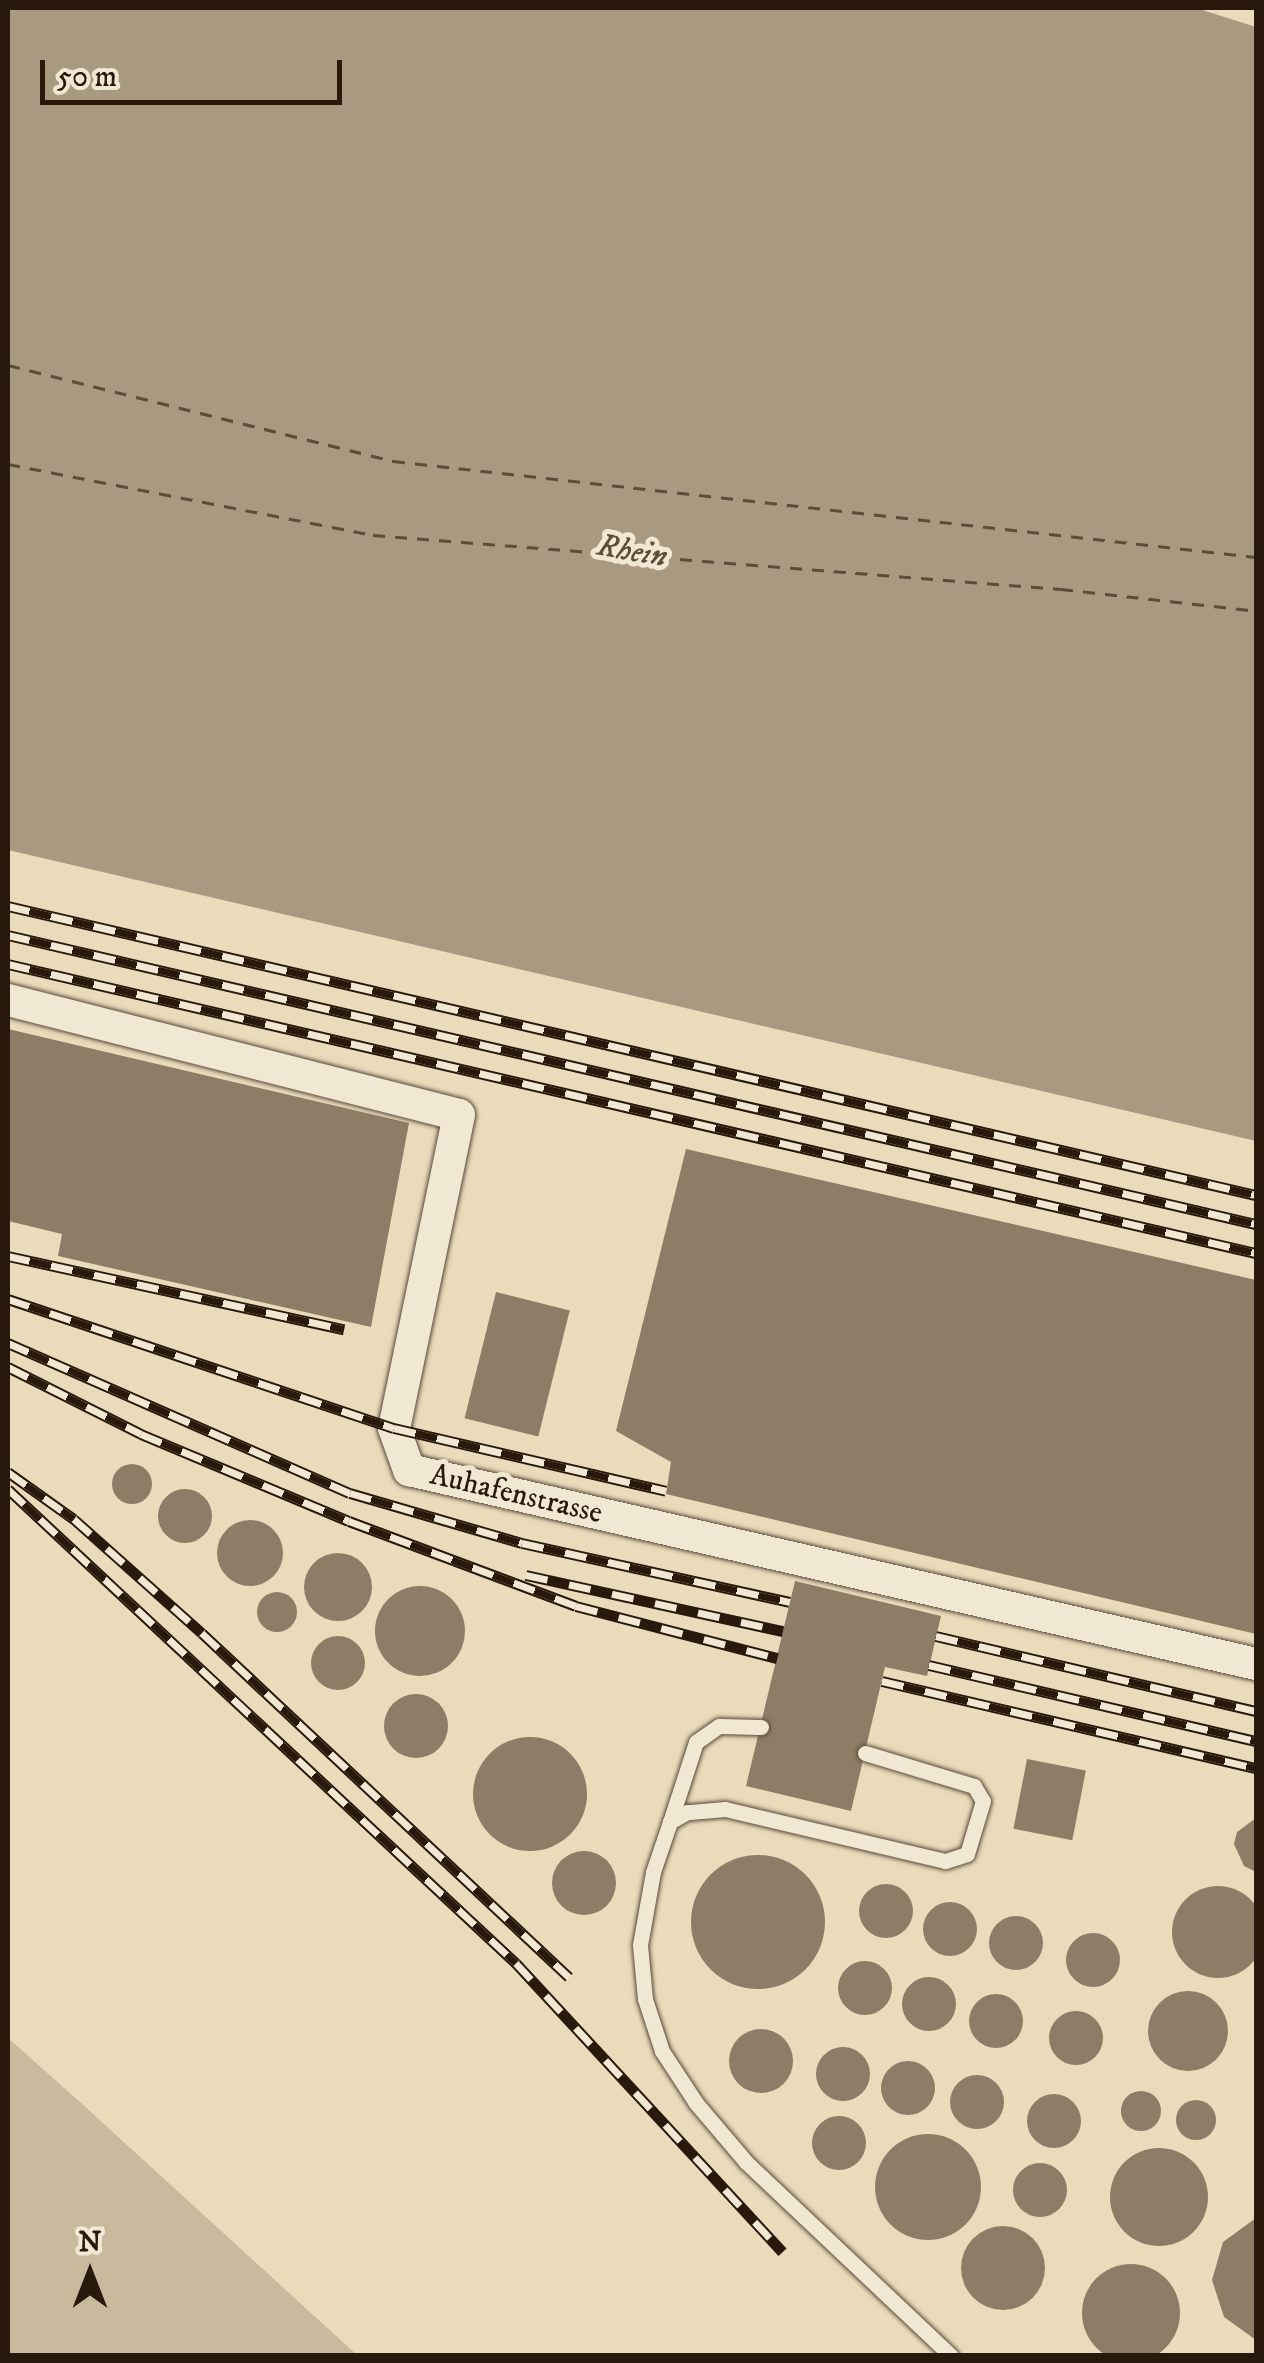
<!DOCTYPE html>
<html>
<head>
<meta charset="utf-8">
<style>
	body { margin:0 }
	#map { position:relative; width:1264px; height:2363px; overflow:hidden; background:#eadbbb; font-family:"IM FELL DW Pica",serif }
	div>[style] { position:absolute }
	.green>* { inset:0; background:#c9ba9d }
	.water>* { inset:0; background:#a89980 }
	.ferry>* { height:2.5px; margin-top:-1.25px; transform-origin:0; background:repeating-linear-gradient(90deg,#5c4c3a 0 12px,transparent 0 22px) }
	.building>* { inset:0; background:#8d7d67; transform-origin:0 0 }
	.round { border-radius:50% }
	.roads { filter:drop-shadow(0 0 2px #594938) drop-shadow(0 0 2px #594938) }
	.service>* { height:15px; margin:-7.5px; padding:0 7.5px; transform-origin:7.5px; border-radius:7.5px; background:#f1e8d3 }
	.minor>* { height:32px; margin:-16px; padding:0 16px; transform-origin:16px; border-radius:16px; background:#f1e8d3 }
	.rail>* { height:11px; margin-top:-5.5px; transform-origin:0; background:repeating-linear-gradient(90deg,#f1e8d3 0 22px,#29180c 0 44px); box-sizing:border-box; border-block:2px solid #29180c }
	span { translate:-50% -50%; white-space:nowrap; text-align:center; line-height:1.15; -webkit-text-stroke:10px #f1e8d3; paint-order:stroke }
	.street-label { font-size:30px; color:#29180c }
	.water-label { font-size:32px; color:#5c4c3a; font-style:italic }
	.frame { position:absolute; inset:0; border:10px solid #29180c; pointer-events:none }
	.north { position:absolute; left:40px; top:2223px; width:100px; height:100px; -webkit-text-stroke:8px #f1e8d3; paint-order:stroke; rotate:0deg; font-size:28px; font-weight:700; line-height:40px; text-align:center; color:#29180c }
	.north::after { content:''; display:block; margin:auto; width:35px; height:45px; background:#29180c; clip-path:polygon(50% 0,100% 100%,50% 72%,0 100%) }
	.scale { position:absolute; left:40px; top:60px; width:302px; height:45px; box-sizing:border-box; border:5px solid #29180c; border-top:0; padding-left:12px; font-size:30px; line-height:35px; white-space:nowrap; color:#29180c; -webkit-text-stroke:8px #f1e8d3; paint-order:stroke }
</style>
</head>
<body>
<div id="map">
	<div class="green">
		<i style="clip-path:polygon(8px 2038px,81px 2103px,357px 2355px,8px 2355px)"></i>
	</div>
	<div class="water">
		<i style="clip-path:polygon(8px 8px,1196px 8px,1256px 27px,1256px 1141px,8px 850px)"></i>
	</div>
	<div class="ferry">
		<i style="left:8px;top:365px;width:397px;rotate:14deg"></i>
		<i style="left:393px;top:461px;width:868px;rotate:6.35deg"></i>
		<i style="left:8px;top:464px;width:372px;rotate:11deg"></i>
		<i style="left:373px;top:535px;width:690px;rotate:4.49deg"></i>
		<i style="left:1061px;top:589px;width:196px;rotate:6.4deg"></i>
	</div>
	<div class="building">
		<i style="clip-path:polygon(8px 1029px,409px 1123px,371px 1327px,58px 1256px,62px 1234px,8px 1221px)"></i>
		<i style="clip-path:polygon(686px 1149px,1256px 1280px,1256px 1634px,666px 1494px,671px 1462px,616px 1431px)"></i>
		<i style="left:496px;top:1292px;width:76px;height:130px;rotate:14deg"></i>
		<i class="round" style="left:112px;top:1464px;width:40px;height:40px"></i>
		<i class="round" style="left:158px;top:1489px;width:54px;height:54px"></i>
		<i class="round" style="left:217px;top:1520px;width:66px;height:66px"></i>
		<i class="round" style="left:304px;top:1553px;width:68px;height:68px"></i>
		<i style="clip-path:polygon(795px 1581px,941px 1616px,927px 1676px,885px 1667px,851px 1811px,746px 1786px)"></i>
		<i class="round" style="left:375px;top:1586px;width:90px;height:90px"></i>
		<i class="round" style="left:257px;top:1592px;width:40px;height:40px"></i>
		<i class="round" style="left:311px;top:1636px;width:54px;height:54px"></i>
		<i class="round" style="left:384px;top:1694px;width:64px;height:64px"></i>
		<i class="round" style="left:473px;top:1737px;width:114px;height:114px"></i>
		<i style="left:1027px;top:1759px;width:60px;height:71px;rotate:11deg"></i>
		<i style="clip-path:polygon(1256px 1818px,1256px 1872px,1244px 1866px,1234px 1844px,1237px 1832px)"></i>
		<i class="round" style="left:552px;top:1851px;width:64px;height:64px"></i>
		<i class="round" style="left:691px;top:1855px;width:134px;height:134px"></i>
		<i class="round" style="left:859px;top:1884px;width:54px;height:54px"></i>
		<i class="round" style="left:1172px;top:1886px;width:92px;height:92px"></i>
		<i class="round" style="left:923px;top:1902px;width:54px;height:54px"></i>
		<i class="round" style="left:989px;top:1916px;width:54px;height:54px"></i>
		<i class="round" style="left:1066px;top:1933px;width:54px;height:54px"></i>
		<i class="round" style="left:838px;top:1961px;width:54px;height:54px"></i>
		<i class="round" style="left:902px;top:1977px;width:54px;height:54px"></i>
		<i class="round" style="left:1148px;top:1991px;width:80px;height:80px"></i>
		<i class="round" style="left:969px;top:1994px;width:54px;height:54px"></i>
		<i class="round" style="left:1049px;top:2011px;width:54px;height:54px"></i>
		<i class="round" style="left:729px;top:2029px;width:64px;height:64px"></i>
		<i class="round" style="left:816px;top:2047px;width:54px;height:54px"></i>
		<i class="round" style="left:881px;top:2061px;width:54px;height:54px"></i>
		<i class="round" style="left:950px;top:2075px;width:54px;height:54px"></i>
		<i class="round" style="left:1121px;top:2091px;width:40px;height:40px"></i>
		<i class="round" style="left:1027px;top:2094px;width:54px;height:54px"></i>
		<i class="round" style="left:1176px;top:2100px;width:40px;height:40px"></i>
		<i class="round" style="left:812px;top:2116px;width:54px;height:54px"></i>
		<i class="round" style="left:875px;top:2134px;width:106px;height:106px"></i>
		<i class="round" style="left:1110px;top:2148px;width:98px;height:98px"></i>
		<i class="round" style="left:1013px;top:2163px;width:54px;height:54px"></i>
		<i style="clip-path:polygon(1256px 2218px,1256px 2340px,1224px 2317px,1212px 2280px,1223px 2242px)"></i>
		<i class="round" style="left:961px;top:2226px;width:84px;height:84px"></i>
		<i class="round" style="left:1082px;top:2264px;width:98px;height:98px"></i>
	</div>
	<div class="roads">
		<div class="service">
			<i style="left:865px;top:1753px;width:114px;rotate:16.8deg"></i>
			<i style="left:974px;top:1786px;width:17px;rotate:59deg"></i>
			<i style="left:983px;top:1801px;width:55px;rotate:106.8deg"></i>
			<i style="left:967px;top:1854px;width:23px;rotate:162deg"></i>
			<i style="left:945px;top:1861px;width:226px;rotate:-166.7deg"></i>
			<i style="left:725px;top:1809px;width:38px;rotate:175deg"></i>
			<i style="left:687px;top:1812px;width:20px;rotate:150deg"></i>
			<i style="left:670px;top:1822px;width:53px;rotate:108.8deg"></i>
			<i style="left:653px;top:1872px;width:74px;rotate:100.1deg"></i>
			<i style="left:640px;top:1945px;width:54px;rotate:84.7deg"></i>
			<i style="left:645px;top:1999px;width:55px;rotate:71.9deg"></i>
			<i style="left:662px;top:2051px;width:62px;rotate:56.8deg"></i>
			<i style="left:696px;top:2103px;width:77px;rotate:49.7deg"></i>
			<i style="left:746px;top:2162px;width:282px;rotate:43.4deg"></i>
			<i style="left:670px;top:1822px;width:84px;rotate:-72deg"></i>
			<i style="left:696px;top:1742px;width:28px;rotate:-35deg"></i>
			<i style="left:719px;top:1726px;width:42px;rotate:1.4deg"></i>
		</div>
		<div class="minor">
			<i style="left:8px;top:1000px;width:465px;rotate:14.3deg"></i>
			<i style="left:459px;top:1115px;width:320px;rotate:101.7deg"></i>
			<i style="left:394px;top:1428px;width:45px;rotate:70.3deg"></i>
			<i style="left:409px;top:1470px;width:869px;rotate:12.9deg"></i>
		</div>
	</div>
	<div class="rail">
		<i style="left:8px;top:906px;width:1281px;rotate:13.04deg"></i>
		<i style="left:8px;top:935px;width:1281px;rotate:13.04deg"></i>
		<i style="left:8px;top:964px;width:1281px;rotate:13.04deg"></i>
		<i style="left:8px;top:1256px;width:344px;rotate:12.3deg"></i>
		<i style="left:8px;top:1299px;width:407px;rotate:18.5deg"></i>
		<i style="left:394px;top:1428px;width:279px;rotate:13deg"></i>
		<i style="left:8px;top:1343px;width:373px;rotate:23.7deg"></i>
		<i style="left:350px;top:1493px;width:179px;rotate:16.2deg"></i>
		<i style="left:522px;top:1543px;width:274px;rotate:12.4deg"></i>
		<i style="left:8px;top:1367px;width:149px;rotate:26.7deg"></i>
		<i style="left:141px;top:1434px;width:225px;rotate:22.7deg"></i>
		<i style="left:349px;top:1521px;width:242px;rotate:20.5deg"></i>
		<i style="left:576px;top:1606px;width:208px;rotate:14.5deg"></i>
		<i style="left:8px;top:1472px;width:81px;rotate:35.5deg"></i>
		<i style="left:74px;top:1519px;width:171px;rotate:41.7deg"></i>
		<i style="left:202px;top:1633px;width:503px;rotate:43.15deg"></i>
		<i style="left:8px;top:1489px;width:695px;rotate:43.02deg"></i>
		<i style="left:516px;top:1963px;width:393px;rotate:47.3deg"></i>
		<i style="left:526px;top:1575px;width:263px;rotate:12.3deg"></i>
		<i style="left:936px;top:1636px;width:329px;rotate:13.2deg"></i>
		<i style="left:929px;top:1665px;width:336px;rotate:13.1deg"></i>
		<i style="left:882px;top:1681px;width:384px;rotate:13.1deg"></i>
	</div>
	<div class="street-label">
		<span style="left:516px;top:1495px;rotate:13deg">Auhafenstrasse</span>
	</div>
	<div class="water-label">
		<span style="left:632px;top:552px;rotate:10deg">Rhein</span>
	</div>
	<div class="frame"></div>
	<div class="north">N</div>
	<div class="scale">50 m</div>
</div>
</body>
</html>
